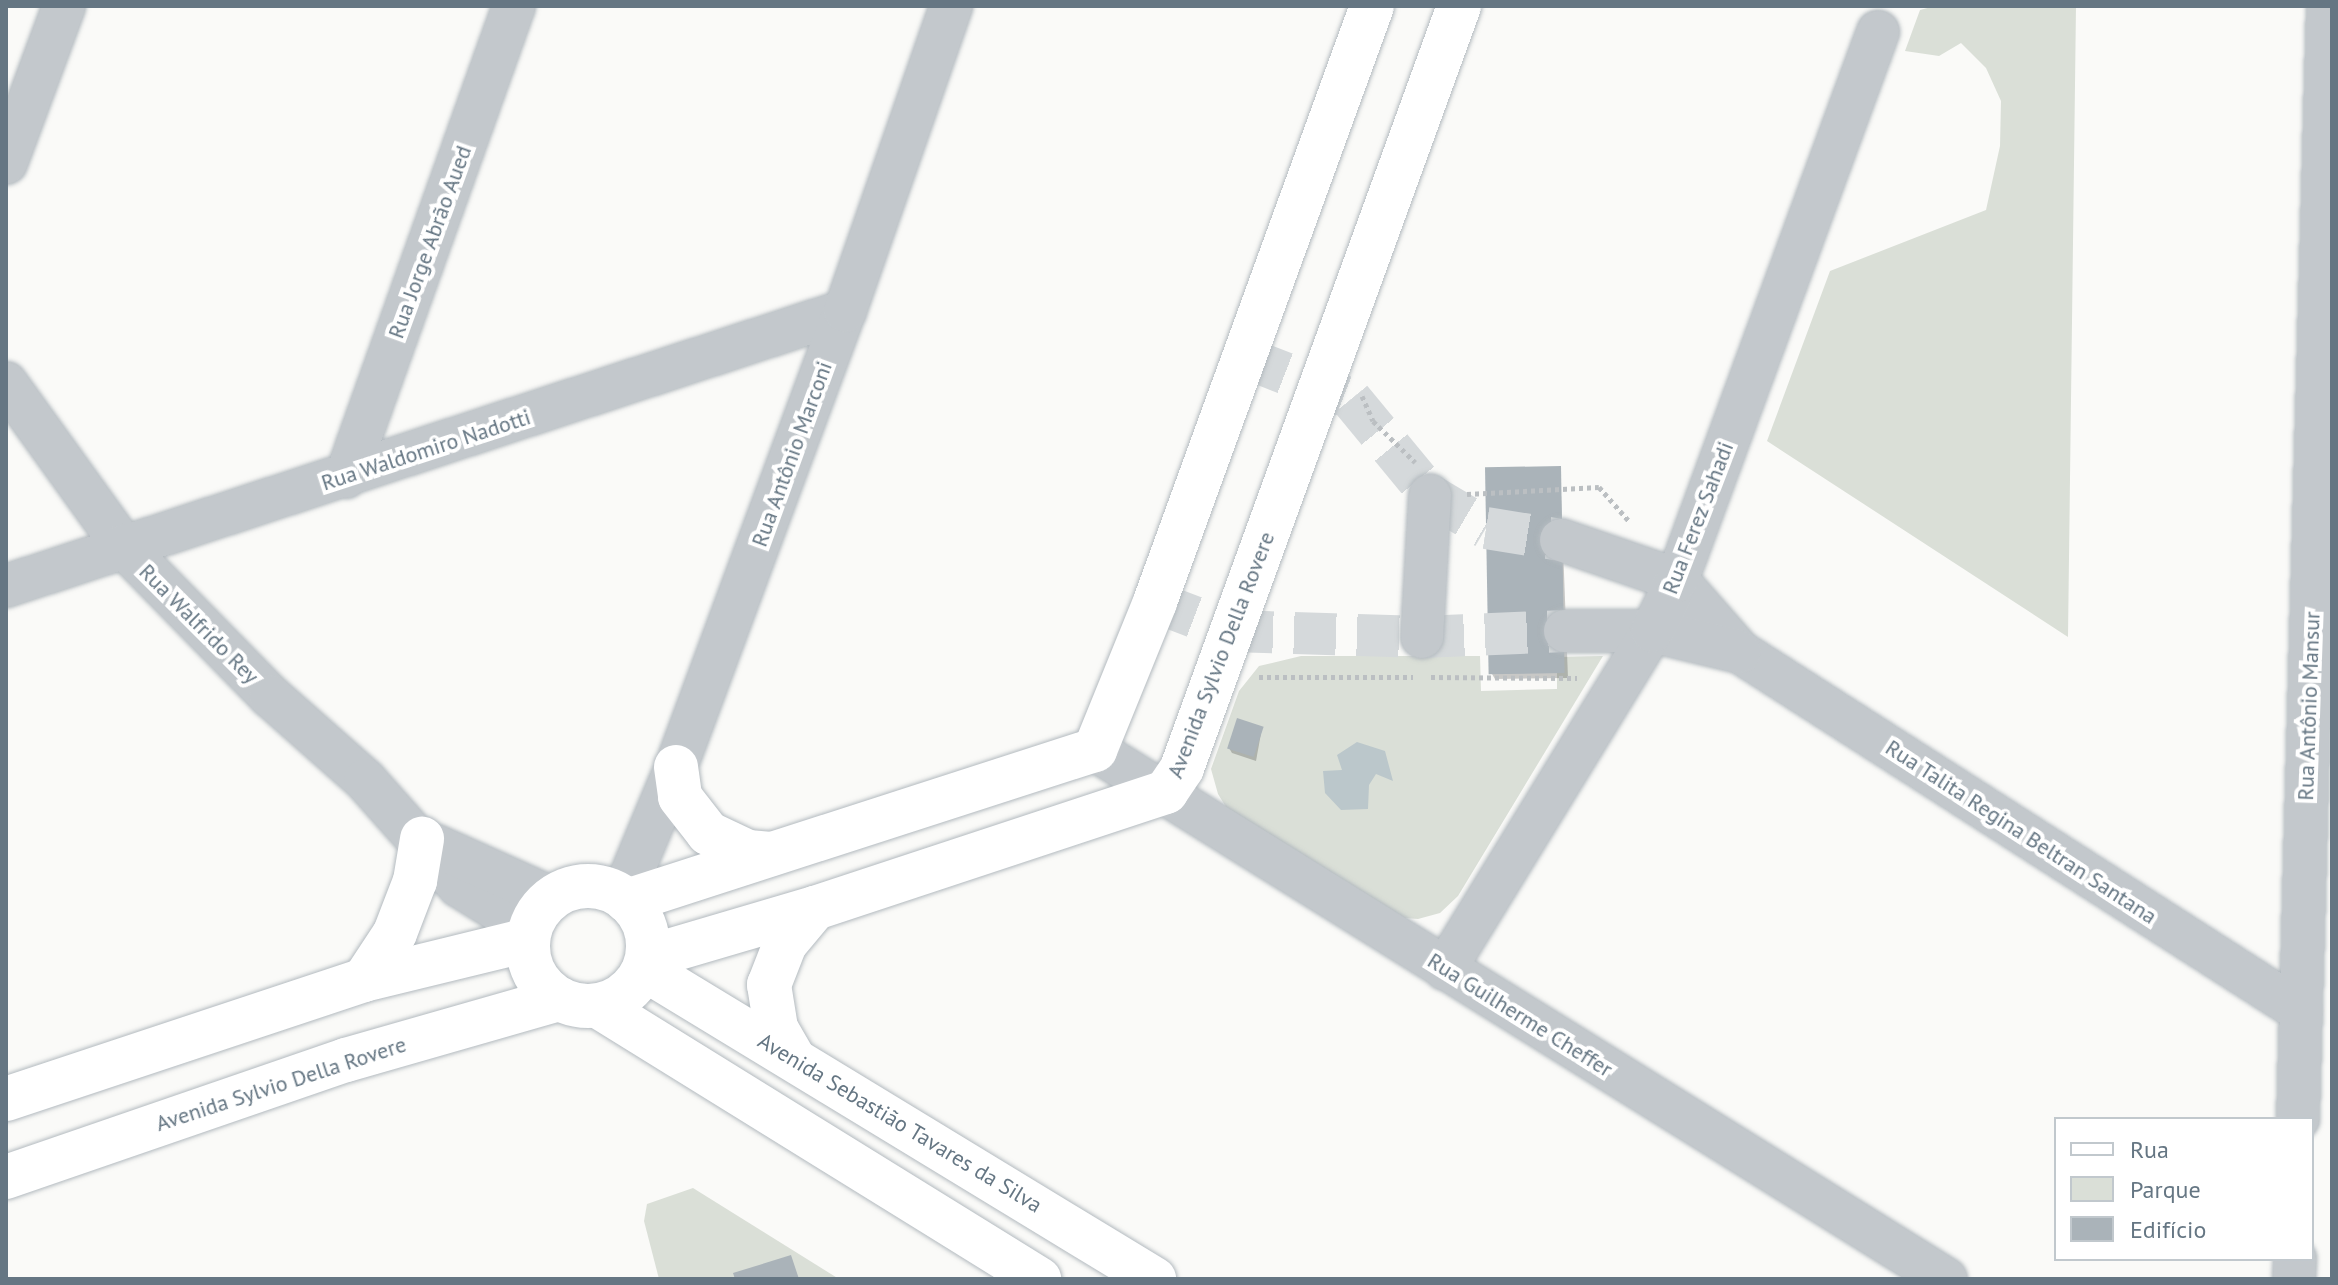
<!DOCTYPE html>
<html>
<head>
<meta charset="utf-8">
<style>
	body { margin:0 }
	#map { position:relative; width:2338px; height:1285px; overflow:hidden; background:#fafaf8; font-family:"PT Sans",sans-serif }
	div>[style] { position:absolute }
	.green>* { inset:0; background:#dadfd7 }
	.water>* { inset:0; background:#bbc7cb }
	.shadow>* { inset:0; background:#0003 }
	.building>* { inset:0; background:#aab3b9; transform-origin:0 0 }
	.minor-tunnel>* { height:42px; margin-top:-21px; transform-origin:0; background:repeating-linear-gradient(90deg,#d5d9db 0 42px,transparent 0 63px) }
	.path>* { height:5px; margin-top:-2.5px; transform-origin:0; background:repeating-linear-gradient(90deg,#bbbfc2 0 4px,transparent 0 8px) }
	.roads { filter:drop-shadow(0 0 2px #b3babf) drop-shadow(0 0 2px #b3babf) }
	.minor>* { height:42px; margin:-21px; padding:0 21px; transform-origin:21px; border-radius:21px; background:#c3c8cc }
	.secondary>* { height:44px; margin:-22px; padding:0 22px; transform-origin:22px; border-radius:22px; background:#fff }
	.secondary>.ring { margin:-22px; padding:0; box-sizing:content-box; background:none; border:44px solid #fff; border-radius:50% }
	span { translate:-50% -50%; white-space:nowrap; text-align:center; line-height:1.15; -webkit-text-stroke:8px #fff; paint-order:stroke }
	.street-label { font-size:22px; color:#657683 }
	.frame { position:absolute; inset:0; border:8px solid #657683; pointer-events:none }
	.legend { position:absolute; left:2054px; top:1117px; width:260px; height:144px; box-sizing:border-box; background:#fff; border:2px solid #c1c8cd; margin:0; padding:10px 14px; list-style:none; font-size:24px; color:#657683 }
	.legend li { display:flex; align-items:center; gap:16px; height:40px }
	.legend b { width:40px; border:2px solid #c1c8cd }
</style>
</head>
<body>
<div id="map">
	<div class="green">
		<i style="clip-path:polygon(1935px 6px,2076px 6px,2068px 637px,1767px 441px,1830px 271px,1986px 210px,2000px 146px,2001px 101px,1986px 68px,1961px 43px,1939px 56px,1905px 51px,1920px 10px)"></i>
		<i style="clip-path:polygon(1301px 656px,1480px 656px,1481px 691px,1557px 689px,1557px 657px,1603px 656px,1458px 896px,1440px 913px,1418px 919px,1405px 918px,1226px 807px,1218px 794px,1211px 769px,1239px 691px,1259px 666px)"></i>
		<i style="clip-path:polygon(693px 1188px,839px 1279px,659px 1279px,644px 1221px,647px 1204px)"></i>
	</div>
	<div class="water">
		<i style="clip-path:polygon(1357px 742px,1385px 751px,1393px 781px,1376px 774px,1369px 785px,1368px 809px,1341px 810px,1325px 793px,1323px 771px,1342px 770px,1337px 755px)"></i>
	</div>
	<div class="shadow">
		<i style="clip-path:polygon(1560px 468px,1568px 678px,1495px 679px,1492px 674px)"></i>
		<i style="clip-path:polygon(1262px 728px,1256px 761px,1232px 753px,1229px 748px)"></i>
	</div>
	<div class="building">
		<i style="left:1561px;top:466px;width:207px;height:76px;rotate:89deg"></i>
		<i style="left:1237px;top:718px;width:28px;height:32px;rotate:18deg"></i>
		<i style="clip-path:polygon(791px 1255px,799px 1279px,735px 1279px,733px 1273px)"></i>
	</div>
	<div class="minor-tunnel">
		<i style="left:1246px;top:358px;width:113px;rotate:21.3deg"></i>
		<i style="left:1351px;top:399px;width:124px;rotate:50.5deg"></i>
		<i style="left:1430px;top:495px;width:65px;rotate:30.5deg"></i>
		<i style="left:1486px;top:528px;width:76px;rotate:9.1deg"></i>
		<i style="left:1155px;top:602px;width:81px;rotate:20.9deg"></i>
		<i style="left:1231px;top:631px;width:191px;rotate:1.8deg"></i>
		<i style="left:1422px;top:637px;width:143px;rotate:-2.4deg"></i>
	</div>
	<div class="path">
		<i style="left:1362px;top:396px;width:27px;rotate:66deg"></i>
		<i style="left:1373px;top:421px;width:59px;rotate:44.3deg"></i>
		<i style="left:1467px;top:494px;width:132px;rotate:-3deg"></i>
		<i style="left:1599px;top:487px;width:45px;rotate:48.6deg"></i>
		<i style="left:1259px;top:677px;width:154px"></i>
		<i style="left:1431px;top:677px;width:146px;rotate:0.4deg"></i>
	</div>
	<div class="roads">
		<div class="minor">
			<i style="left:6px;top:163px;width:167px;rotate:-69.7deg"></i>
			<i style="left:6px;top:383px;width:201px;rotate:54.3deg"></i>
			<i style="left:123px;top:546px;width:210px;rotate:45.6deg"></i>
			<i style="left:270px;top:696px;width:127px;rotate:41.5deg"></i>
			<i style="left:365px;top:780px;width:142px;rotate:48.4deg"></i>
			<i style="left:459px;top:886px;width:84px;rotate:31.8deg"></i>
			<i style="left:346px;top:477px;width:500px;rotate:-70.37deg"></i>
			<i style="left:1561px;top:540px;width:123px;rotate:19deg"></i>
			<i style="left:1677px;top:580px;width:96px;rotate:48.8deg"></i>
			<i style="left:1740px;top:652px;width:666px;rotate:32.62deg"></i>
			<i style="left:6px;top:586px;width:883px;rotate:-18.15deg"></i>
			<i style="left:1565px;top:631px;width:87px"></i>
			<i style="left:1652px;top:631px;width:90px;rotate:13.4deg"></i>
			<i style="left:1422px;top:637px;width:142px;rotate:-86.8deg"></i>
			<i style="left:1095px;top:750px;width:1002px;rotate:31.87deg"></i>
			<i style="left:434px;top:845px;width:129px;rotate:24.2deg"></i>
			<i style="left:622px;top:897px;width:141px;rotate:-67.4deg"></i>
			<i style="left:676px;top:767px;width:486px;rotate:-69.7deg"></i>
			<i style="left:845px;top:311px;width:323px;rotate:-70.8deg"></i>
			<i style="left:1445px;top:969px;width:396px;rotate:-58.5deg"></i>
			<i style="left:1652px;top:631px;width:57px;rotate:-63.9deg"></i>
			<i style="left:1677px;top:580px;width:584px;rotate:-69.86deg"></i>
			<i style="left:2298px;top:1119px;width:1113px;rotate:-88.46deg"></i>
			<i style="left:2294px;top:1279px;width:20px;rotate:-87deg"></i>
		</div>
		<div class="secondary">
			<i style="left:676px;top:767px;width:30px;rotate:82deg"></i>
			<i style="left:680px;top:797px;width:46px;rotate:52.1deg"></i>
			<i style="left:708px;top:833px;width:44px;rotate:25.4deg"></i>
			<i style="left:748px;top:852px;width:23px;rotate:5deg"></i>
			<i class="ring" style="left:528px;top:886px;width:76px;height:76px"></i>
			<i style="left:627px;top:901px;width:492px;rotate:-17.9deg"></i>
			<i style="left:1095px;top:750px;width:160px;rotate:-67.9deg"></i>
			<i style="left:1155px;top:602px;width:634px;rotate:-69.99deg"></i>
			<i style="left:648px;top:957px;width:174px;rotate:-16.4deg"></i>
			<i style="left:815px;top:908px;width:370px;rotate:-18.3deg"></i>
			<i style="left:1166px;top:792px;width:29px;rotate:-56deg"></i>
			<i style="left:1182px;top:768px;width:811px;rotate:-70.02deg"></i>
			<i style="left:644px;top:969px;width:597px;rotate:31.29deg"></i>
			<i style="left:364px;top:980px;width:56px;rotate:-56.6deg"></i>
			<i style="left:395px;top:933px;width:56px;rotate:-69deg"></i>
			<i style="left:415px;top:881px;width:43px;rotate:-80.5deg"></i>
			<i style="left:598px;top:1006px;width:519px;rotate:31.76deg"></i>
			<i style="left:792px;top:1056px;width:32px;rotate:-120deg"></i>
			<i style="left:776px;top:1028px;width:44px;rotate:-99.2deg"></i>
			<i style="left:769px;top:985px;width:44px;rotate:-68.7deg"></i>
			<i style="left:785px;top:944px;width:47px;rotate:-50.2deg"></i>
			<i style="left:6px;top:1099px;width:377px;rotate:-18.4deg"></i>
			<i style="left:364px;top:980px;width:169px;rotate:-13.7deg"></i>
			<i style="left:6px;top:1177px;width:360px;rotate:-19deg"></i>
			<i style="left:346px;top:1060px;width:222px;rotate:-16deg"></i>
		</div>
	</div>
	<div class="street-label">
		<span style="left:430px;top:242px;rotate:-70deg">Rua Jorge Abrão Aued</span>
		<span style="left:426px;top:450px;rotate:-18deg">Rua Waldomiro Nadotti</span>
		<span style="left:792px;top:454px;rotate:-70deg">Rua Antônio Marconi</span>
		<span style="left:1698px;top:518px;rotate:-69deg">Rua Ferez Sahadi</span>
		<span style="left:199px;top:624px;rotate:45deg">Rua Walfrido Rey</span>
		<span style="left:1221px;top:655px;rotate:-69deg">Avenida Sylvio Della Rovere</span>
		<span style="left:2309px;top:706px;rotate:-88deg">Rua Antônio Mansur</span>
		<span style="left:2021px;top:832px;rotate:33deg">Rua Talita Regina Beltran Santana</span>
		<span style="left:1520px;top:1015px;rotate:32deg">Rua Guilherme Cheffer</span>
		<span style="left:281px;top:1084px;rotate:-18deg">Avenida Sylvio Della Rovere</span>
		<span style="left:900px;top:1123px;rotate:31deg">Avenida Sebastião Tavares da Silva</span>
	</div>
	<div class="frame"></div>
	<ul class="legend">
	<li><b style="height:10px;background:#fff"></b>Rua</li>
	<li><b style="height:22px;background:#dadfd7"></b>Parque</li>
	<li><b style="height:22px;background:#aab3b9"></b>Edifício</li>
	</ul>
</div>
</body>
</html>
